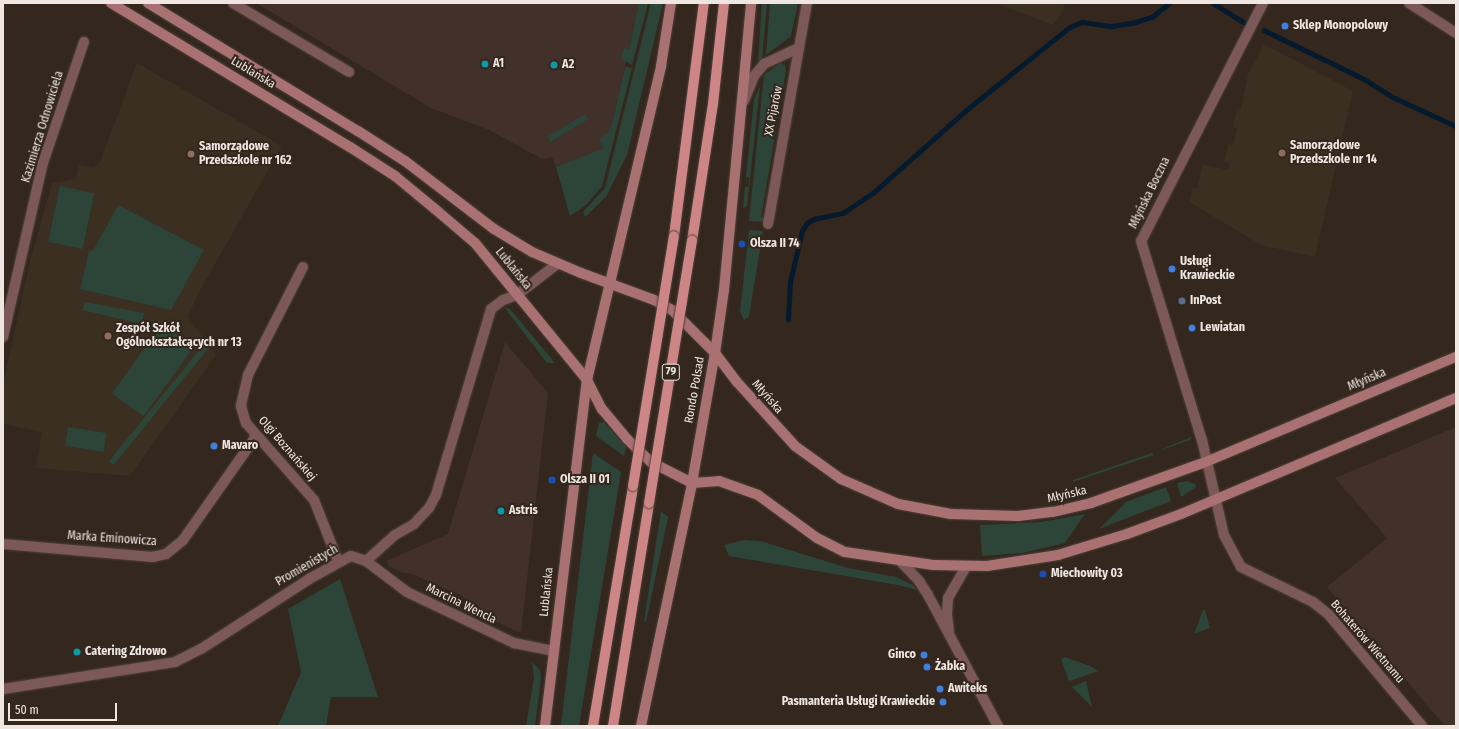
<!DOCTYPE html>
<html>
<head>
<meta charset="utf-8">
<style>
	body { margin:0 }
	#map { position:relative; width:1459px; height:729px; overflow:hidden; background:#33271e; font-family:"Fira Sans Condensed",sans-serif }
	div>[style] { position:absolute }
	.commercial>* { inset:0; background:#42302a }
	.education>* { inset:0; background:#3a2f20 }
	.green>* { inset:0; background:#2d4539; transform-origin:0 0 }
	.stream>* { height:4.5px; margin:-2.25px; padding:0 2.25px; transform-origin:2.25px; border-radius:2.25px; background:#061a2e }
	.roads { filter:drop-shadow(0 0 1px #4d4239) drop-shadow(0 0 1px #4d4239) }
	.street>* { height:10px; margin:-5px; padding:0 5px; transform-origin:5px; border-radius:5px; background:#7c5858 }
	.secondary>* { height:10px; margin:-5px; padding:0 5px; transform-origin:5px; border-radius:5px; background:#aa7172 }
	.primary>* { height:10px; margin:-5px; padding:0 5px; transform-origin:5px; border-radius:5px; background:#ce8586 }
	.bridges { filter:drop-shadow(0 0 1px #4d4239) drop-shadow(0 0 1px #4d4239) }
	.primary-bridge>* { height:10px; margin:-5px; padding:0 5px; transform-origin:5px; border-radius:5px; background:#ce8586 }
	.dots>* { width:11px; height:11px; translate:-50% -50%; box-sizing:border-box; border:2px solid #33271e; border-radius:50% }
	span { translate:-50% -50%; white-space:nowrap; text-align:center; line-height:1.15; -webkit-text-stroke:4px #33271e; paint-order:stroke }
	.shield-label span { padding:1px 3px; background:#33271e; border:1px solid; border-radius:3px; -webkit-text-stroke-width:0 }
	.shield-label { font-size:11px; color:#efe6e1; font-weight:700 }
	.poi-label { font-size:12px; color:#efe6e1; font-weight:700 }
	.left { translate:0 -50%; text-align:left }
	.right { translate:-100% -50%; text-align:right }
	.street-label { font-size:12px; color:#efe6e1 }
	.frame { position:absolute; inset:0; border:4px solid #efe6e1; pointer-events:none }
	.scale { position:absolute; left:8px; top:703px; width:109px; height:18px; box-sizing:border-box; border:2px solid #efe6e1; border-top:0; padding-left:5px; font-size:12px; line-height:14px; white-space:nowrap; color:#efe6e1; -webkit-text-stroke:3px #33271e; paint-order:stroke }
</style>
</head>
<body>
<div id="map">
	<div class="commercial">
		<i style="clip-path:polygon(256px 3px,639px 3px,612px 124px,604px 148px,556px 167px,552px 157px,542px 159px,487px 129px,431px 108px)"></i>
		<i style="clip-path:polygon(505px 342px,548px 393px,521px 633px,484px 616px,462px 596px,412px 574px,400px 572px,389px 566px,386px 561px,448px 534px)"></i>
		<i style="clip-path:polygon(1456px 427px,1456px 726px,1445px 726px,1327px 587px,1387px 538px,1335px 478px)"></i>
	</div>
	<div class="education">
		<i style="clip-path:polygon(994px 3px,1065px 3px,1063px 12px,1053px 25px)"></i>
		<i style="clip-path:polygon(1264px 44px,1353px 91px,1315px 257px,1261px 245px,1189px 202px,1193px 187px,1197px 188px,1203px 164px,1228px 170px,1229px 163px,1224px 162px,1228px 144px,1233px 145px,1237px 128px,1233px 127px,1237px 108px,1241px 109px,1248px 74px)"></i>
		<i style="clip-path:polygon(137px 63px,282px 146px,198px 294px,188px 317px,216px 355px,130px 476px,36px 468px,42px 432px,3px 424px,3px 384px,31px 257px,52px 183px,76px 179px,79px 165px,93px 167px,100px 162px)"></i>
	</div>
	<div class="green">
		<i style="clip-path:polygon(639px 3px,648px 3px,632px 65px,621px 59px,624px 48px,629px 49px)"></i>
		<i style="clip-path:polygon(651px 3px,663px 3px,627px 155px,606px 197px,585px 217px,583px 212px,605px 188px)"></i>
		<i style="clip-path:polygon(762px 3px,767px 3px,762px 58px,758px 62px)"></i>
		<i style="clip-path:polygon(770px 3px,798px 3px,791px 36px,766px 55px)"></i>
		<i style="clip-path:polygon(780px 63px,785px 65px,786px 71px,761px 217px,764px 218px,764px 222px,749px 221px,764px 75px)"></i>
		<i style="clip-path:polygon(625px 67px,632px 68px,602px 186px,586px 205px,570px 216px,556px 167px,604px 148px,599px 138px,608px 133px,612px 124px)"></i>
		<i style="clip-path:polygon(760px 86px,747px 206px,743px 208px,745px 187px,748px 187px,749px 177px,746px 177px,754px 99px)"></i>
		<i style="left:585px;top:114px;width:6px;height:44px;rotate:59deg"></i>
		<i style="left:60px;top:186px;width:35px;height:57px;rotate:12deg"></i>
		<i style="clip-path:polygon(118px 205px,204px 250px,171px 310px,80px 289px,89px 251px,92px 251px,96px 246px)"></i>
		<i style="clip-path:polygon(749px 230px,763px 231px,749px 317px,744px 320px,740px 312px)"></i>
		<i style="clip-path:polygon(85px 302px,144px 313px,142px 324px,82px 310px)"></i>
		<i style="clip-path:polygon(504px 307px,510px 309px,555px 363px,547px 363px)"></i>
		<i style="left:163px;top:323px;width:39px;height:87px;rotate:36deg"></i>
		<i style="left:204px;top:344px;width:6px;height:151px;rotate:39deg"></i>
		<i style="clip-path:polygon(604px 422px,626px 447px,624px 456px,596px 436px,599px 423px)"></i>
		<i style="left:68px;top:427px;width:39px;height:19px;rotate:9deg"></i>
		<i style="clip-path:polygon(1191px 437px,1190px 440px,1156px 452px)"></i>
		<i style="clip-path:polygon(593px 453px,621px 472px,579px 726px,561px 726px)"></i>
		<i style="clip-path:polygon(1152px 453px,1154px 455px,1073px 482px,1073px 480px)"></i>
		<i style="clip-path:polygon(1187px 481px,1195px 484px,1196px 487px,1181px 497px,1177px 483px)"></i>
		<i style="clip-path:polygon(1166px 487px,1171px 501px,1099px 529px,1126px 502px)"></i>
		<i style="clip-path:polygon(661px 511px,668px 517px,646px 622px,644px 621px)"></i>
		<i style="clip-path:polygon(1085px 514px,1065px 543px,1023px 553px,982px 556px,980px 525px,1041px 522px)"></i>
		<i style="clip-path:polygon(744px 540px,760px 541px,848px 568px,896px 577px,913px 585px,917px 590px,898px 585px,729px 556px,724px 545px)"></i>
		<i style="clip-path:polygon(340px 579px,378px 697px,331px 697px,326px 726px,278px 726px,301px 672px,288px 609px)"></i>
		<i style="clip-path:polygon(1203px 610px,1205px 610px,1210px 628px,1194px 634px)"></i>
		<i style="clip-path:polygon(1065px 657px,1090px 666px,1099px 671px,1069px 681px,1061px 659px)"></i>
		<i style="clip-path:polygon(532px 662px,540px 670px,541px 678px,535px 726px,526px 726px,534px 678px)"></i>
		<i style="clip-path:polygon(1086px 681px,1092px 707px,1072px 687px)"></i>
	</div>
	<div class="stream">
		<i style="left:1213px;top:3px;width:36px;rotate:32deg"></i>
		<i style="left:1264px;top:30px;width:111px;rotate:26.1deg"></i>
		<i style="left:1364px;top:79px;width:36px;rotate:32deg"></i>
		<i style="left:1395px;top:98px;width:67px;rotate:24.7deg"></i>
		<i style="left:788px;top:320px;width:38px;rotate:-87deg"></i>
		<i style="left:790px;top:282px;width:52px;rotate:-76.8deg"></i>
		<i style="left:802px;top:231px;width:9px;rotate:-58deg"></i>
		<i style="left:807px;top:223px;width:8px;rotate:-30deg"></i>
		<i style="left:814px;top:219px;width:30px;rotate:-12deg"></i>
		<i style="left:843px;top:213px;width:36px;rotate:-34deg"></i>
		<i style="left:873px;top:193px;width:123px;rotate:-41.7deg"></i>
		<i style="left:965px;top:111px;width:134px;rotate:-38.7deg"></i>
		<i style="left:1070px;top:27px;width:13px;rotate:-23deg"></i>
		<i style="left:1082px;top:22px;width:30px;rotate:8deg"></i>
		<i style="left:1112px;top:26px;width:20px;rotate:-9deg"></i>
		<i style="left:1132px;top:23px;width:21px;rotate:-17deg"></i>
		<i style="left:1152px;top:17px;width:22px;rotate:-39deg"></i>
	</div>
	<div class="roads">
		<div class="street">
			<i style="left:233px;top:3px;width:135px;rotate:30.7deg"></i>
			<i style="left:1263px;top:3px;width:267px;rotate:117.1deg"></i>
			<i style="left:1141px;top:241px;width:208px;rotate:73deg"></i>
			<i style="left:1202px;top:440px;width:98px;rotate:77deg"></i>
			<i style="left:1224px;top:535px;width:36px;rotate:62deg"></i>
			<i style="left:1241px;top:567px;width:80px;rotate:25.9deg"></i>
			<i style="left:1313px;top:602px;width:21px;rotate:39deg"></i>
			<i style="left:1329px;top:615px;width:145px;rotate:50deg"></i>
			<i style="left:1409px;top:3px;width:56px;rotate:32.6deg"></i>
			<i style="left:744px;top:101px;width:27px;rotate:-68deg"></i>
			<i style="left:754px;top:76px;width:16px;rotate:-50deg"></i>
			<i style="left:764px;top:64px;width:38px;rotate:-25deg"></i>
			<i style="left:768px;top:224px;width:224px;rotate:-80deg"></i>
			<i style="left:303px;top:267px;width:121px;rotate:117deg"></i>
			<i style="left:248px;top:375px;width:32px;rotate:103deg"></i>
			<i style="left:241px;top:406px;width:18px;rotate:74deg"></i>
			<i style="left:246px;top:423px;width:103px;rotate:48.6deg"></i>
			<i style="left:314px;top:500px;width:66px;rotate:68.5deg"></i>
			<i style="left:3px;top:337px;width:179px;rotate:-77.1deg"></i>
			<i style="left:43px;top:163px;width:128px;rotate:-71.3deg"></i>
			<i style="left:3px;top:544px;width:150px;rotate:5deg"></i>
			<i style="left:152px;top:557px;width:14px;rotate:-12deg"></i>
			<i style="left:166px;top:554px;width:22px;rotate:-39deg"></i>
			<i style="left:183px;top:540px;width:127px;rotate:-54.9deg"></i>
			<i style="left:366px;top:561px;width:39px;rotate:-42deg"></i>
			<i style="left:395px;top:535px;width:22px;rotate:-30deg"></i>
			<i style="left:414px;top:524px;width:22px;rotate:-47deg"></i>
			<i style="left:429px;top:508px;width:15px;rotate:-62deg"></i>
			<i style="left:436px;top:495px;width:194px;rotate:-73.5deg"></i>
			<i style="left:491px;top:309px;width:15px;rotate:-37deg"></i>
			<i style="left:503px;top:300px;width:15px;rotate:-20deg"></i>
			<i style="left:517px;top:295px;width:51px;rotate:-37.8deg"></i>
			<i style="left:900px;top:561px;width:28px;rotate:46deg"></i>
			<i style="left:919px;top:581px;width:17px;rotate:57deg"></i>
			<i style="left:928px;top:595px;width:149px;rotate:61.9deg"></i>
			<i style="left:949px;top:631px;width:17px;rotate:-97deg"></i>
			<i style="left:947px;top:614px;width:16px;rotate:-86deg"></i>
			<i style="left:948px;top:598px;width:36px;rotate:-60deg"></i>
			<i style="left:3px;top:689px;width:174px;rotate:-8.9deg"></i>
			<i style="left:175px;top:662px;width:29px;rotate:-27deg"></i>
			<i style="left:201px;top:649px;width:129px;rotate:-32.9deg"></i>
			<i style="left:309px;top:579px;width:48px;rotate:-28.7deg"></i>
			<i style="left:351px;top:556px;width:16px;rotate:18deg"></i>
			<i style="left:366px;top:561px;width:51px;rotate:37.1deg"></i>
			<i style="left:407px;top:592px;width:119px;rotate:25.5deg"></i>
			<i style="left:514px;top:643px;width:41px;rotate:11.3deg"></i>
		</div>
		<div class="secondary">
			<i style="left:111px;top:3px;width:279px;rotate:31.1deg"></i>
			<i style="left:350px;top:147px;width:54px;rotate:32.8deg"></i>
			<i style="left:395px;top:176px;width:52px;rotate:39.5deg"></i>
			<i style="left:435px;top:209px;width:52px;rotate:40.4deg"></i>
			<i style="left:475px;top:243px;width:177px;rotate:50.7deg"></i>
			<i style="left:587px;top:380px;width:33px;rotate:63deg"></i>
			<i style="left:602px;top:409px;width:39px;rotate:50deg"></i>
			<i style="left:627px;top:439px;width:33px;rotate:44deg"></i>
			<i style="left:651px;top:462px;width:46px;rotate:27.1deg"></i>
			<i style="left:148px;top:3px;width:246px;rotate:31.4deg"></i>
			<i style="left:358px;top:131px;width:56px;rotate:32.6deg"></i>
			<i style="left:405px;top:161px;width:112px;rotate:37.4deg"></i>
			<i style="left:494px;top:229px;width:44px;rotate:31.2deg"></i>
			<i style="left:532px;top:252px;width:53px;rotate:23.2deg"></i>
			<i style="left:581px;top:273px;width:78px;rotate:20.3deg"></i>
			<i style="left:654px;top:300px;width:21px;rotate:29deg"></i>
			<i style="left:672px;top:310px;width:61px;rotate:45deg"></i>
			<i style="left:715px;top:353px;width:36px;rotate:53deg"></i>
			<i style="left:737px;top:382px;width:86px;rotate:47.8deg"></i>
			<i style="left:795px;top:446px;width:57px;rotate:35.7deg"></i>
			<i style="left:841px;top:479px;width:62px;rotate:23.7deg"></i>
			<i style="left:898px;top:504px;width:54px;rotate:10.7deg"></i>
			<i style="left:951px;top:514px;width:67px;rotate:1.7deg"></i>
			<i style="left:1018px;top:516px;width:35px;rotate:-7deg"></i>
			<i style="left:1053px;top:512px;width:39px;rotate:-13deg"></i>
			<i style="left:1091px;top:503px;width:124px;rotate:-19.7deg"></i>
			<i style="left:1208px;top:461px;width:269px;rotate:-22.8deg"></i>
			<i style="left:692px;top:483px;width:27px;rotate:-4deg"></i>
			<i style="left:719px;top:481px;width:41px;rotate:19.7deg"></i>
			<i style="left:758px;top:495px;width:73px;rotate:36.1deg"></i>
			<i style="left:817px;top:538px;width:31px;rotate:27deg"></i>
			<i style="left:845px;top:552px;width:89px;rotate:8.4deg"></i>
			<i style="left:933px;top:565px;width:54px;rotate:1.1deg"></i>
			<i style="left:987px;top:566px;width:72px;rotate:-8.8deg"></i>
			<i style="left:1058px;top:555px;width:72px;rotate:-16.9deg"></i>
			<i style="left:1127px;top:534px;width:58px;rotate:-20.3deg"></i>
			<i style="left:1181px;top:514px;width:298px;rotate:-22.9deg"></i>
			<i style="left:545px;top:726px;width:349px;rotate:-83.1deg"></i>
			<i style="left:587px;top:380px;width:323px;rotate:-76.7deg"></i>
			<i style="left:661px;top:66px;width:64px;rotate:-81deg"></i>
			<i style="left:641px;top:726px;width:248px;rotate:-78.1deg"></i>
			<i style="left:692px;top:483px;width:132px;rotate:-80deg"></i>
			<i style="left:715px;top:353px;width:64px;rotate:-81.9deg"></i>
			<i style="left:724px;top:290px;width:288px;rotate:-84.6deg"></i>
		</div>
		<div class="primary">
			<i style="left:674px;top:236px;width:235px;rotate:-82.7deg"></i>
			<i style="left:692px;top:241px;width:139px;rotate:-81.3deg"></i>
			<i style="left:713px;top:104px;width:102px;rotate:-83.8deg"></i>
			<i style="left:593px;top:726px;width:243px;rotate:-80.5deg"></i>
			<i style="left:613px;top:726px;width:226px;rotate:-80.8deg"></i>
		</div>
	</div>
	<div class="bridges">
		<div class="primary-bridge">
			<i style="left:633px;top:486px;width:253px;rotate:-80.7deg"></i>
			<i style="left:649px;top:503px;width:266px;rotate:-80.7deg"></i>
		</div>
	</div>
	<div class="dots">
		<i style="left:1285px;top:26px;background:#3f7fe0"></i>
		<i style="left:485px;top:64px;background:#0f9aa8"></i>
		<i style="left:554px;top:65px;background:#0f9aa8"></i>
		<i style="left:1282px;top:153px;background:#8d6e63"></i>
		<i style="left:191px;top:154px;background:#8d6e63"></i>
		<i style="left:742px;top:244px;background:#1a4fb4"></i>
		<i style="left:1172px;top:269px;background:#3f7fe0"></i>
		<i style="left:1182px;top:301px;background:#5c6f8a"></i>
		<i style="left:1192px;top:328px;background:#3f7fe0"></i>
		<i style="left:108px;top:336px;background:#8d6e63"></i>
		<i style="left:214px;top:446px;background:#3f7fe0"></i>
		<i style="left:552px;top:480px;background:#1a4fb4"></i>
		<i style="left:501px;top:511px;background:#0f9aa8"></i>
		<i style="left:1043px;top:574px;background:#1a4fb4"></i>
		<i style="left:77px;top:652px;background:#0f9aa8"></i>
		<i style="left:924px;top:655px;background:#3f7fe0"></i>
		<i style="left:927px;top:667px;background:#3f7fe0"></i>
		<i style="left:940px;top:689px;background:#3f7fe0"></i>
		<i style="left:943px;top:702px;background:#3f7fe0"></i>
	</div>
	<div class="shield-label">
		<span style="left:671px;top:372px">79</span>
	</div>
	<div class="poi-label">
		<span class="left" style="left:1293px;top:26px">Sklep Monopolowy</span>
		<span class="left" style="left:493px;top:64px">A1</span>
		<span class="left" style="left:562px;top:65px">A2</span>
		<span class="left" style="left:1290px;top:153px">Samorządowe<br>Przedszkole nr 14</span>
		<span class="left" style="left:199px;top:154px">Samorządowe<br>Przedszkole nr 162</span>
		<span class="left" style="left:750px;top:244px">Olsza II 74</span>
		<span class="left" style="left:1180px;top:269px">Usługi<br>Krawieckie</span>
		<span class="left" style="left:1190px;top:301px">InPost</span>
		<span class="left" style="left:1200px;top:328px">Lewiatan</span>
		<span class="left" style="left:116px;top:336px">Zespół Szkół<br>Ogólnokształcących nr 13</span>
		<span class="left" style="left:222px;top:446px">Mavaro</span>
		<span class="left" style="left:560px;top:480px">Olsza II 01</span>
		<span class="left" style="left:509px;top:511px">Astris</span>
		<span class="left" style="left:1051px;top:574px">Miechowity 03</span>
		<span class="left" style="left:85px;top:652px">Catering Zdrowo</span>
		<span class="right" style="left:916px;top:655px">Ginco</span>
		<span class="left" style="left:935px;top:667px">Żabka</span>
		<span class="left" style="left:948px;top:689px">Awiteks</span>
		<span class="right" style="left:935px;top:702px">Pasmanteria Usługi Krawieckie</span>
	</div>
	<div class="street-label">
		<span style="left:253px;top:73px;rotate:31deg">Lublańska</span>
		<span style="left:774px;top:111px;rotate:-79deg">XX Pijarów</span>
		<span style="left:43px;top:127px;rotate:-73deg">Kazimierza Odnowiciela</span>
		<span style="left:1150px;top:193px;rotate:-64deg">Młyńska Boczna</span>
		<span style="left:513px;top:269px;rotate:51deg">Lublańska</span>
		<span style="left:1367px;top:380px;rotate:-23deg">Młyńska</span>
		<span style="left:695px;top:390px;rotate:-80deg">Rondo Polsad</span>
		<span style="left:767px;top:397px;rotate:49deg">Młyńska</span>
		<span style="left:287px;top:449px;rotate:49deg">Olgi Boznańskiej</span>
		<span style="left:1067px;top:495px;rotate:-13deg">Młyńska</span>
		<span style="left:112px;top:539px;rotate:4deg">Marka Eminowicza</span>
		<span style="left:307px;top:566px;rotate:-30deg">Promienistych</span>
		<span style="left:547px;top:592px;rotate:-84deg">Lublańska</span>
		<span style="left:461px;top:604px;rotate:26deg">Marcina Wencla</span>
		<span style="left:1367px;top:642px;rotate:49deg">Bohaterów Wietnamu</span>
	</div>
	<div class="frame"></div>
	<div class="scale">50 m</div>
</div>
</body>
</html>
